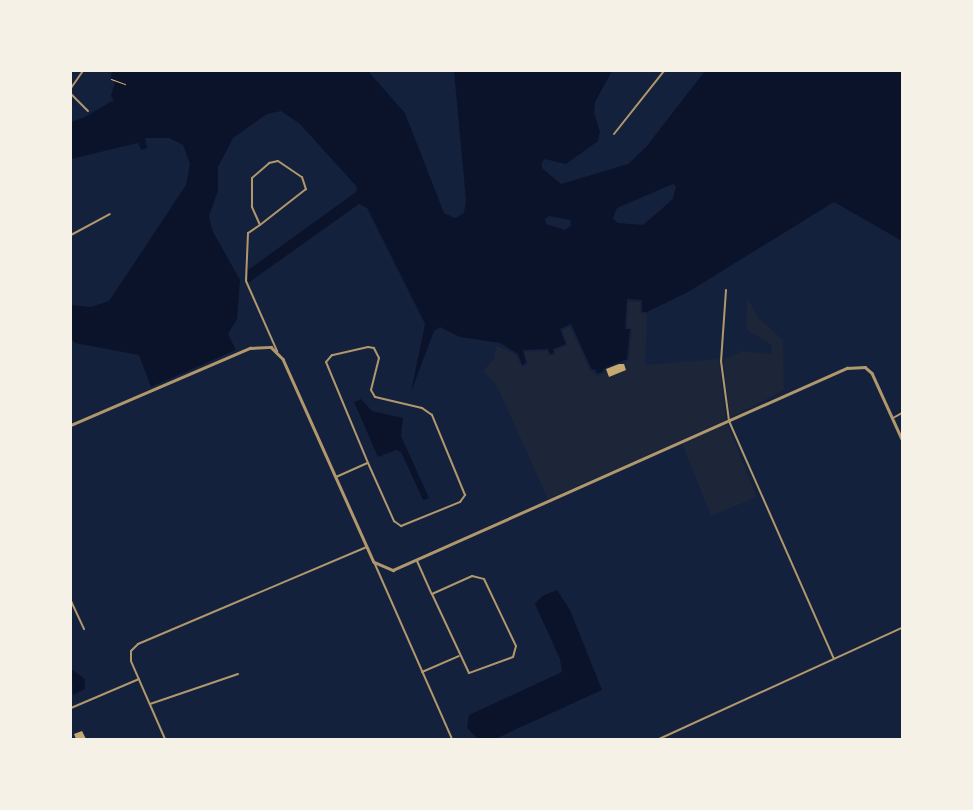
<!DOCTYPE html>
<html>
<head>
<meta charset="utf-8">
<style>
	body { margin:0 }
	#map { position:relative; width:973px; height:810px; overflow:hidden; background:#14213d; font-family:Montserrat,sans-serif }
	div>[style] { position:absolute }
	.green>* { inset:0; background:#1d2539; transform-origin:0 0 }
	.water>* { inset:0; background:#0b132b }
	.building>* { inset:0; background:#c6a872 }
	.path>* { height:1px; margin:-0.5px; padding:0 0.5px; transform-origin:0.5px; border-radius:0.5px; background:#e5c07b }
	.minor>* { height:2px; margin:-1px; padding:0 1px; transform-origin:1px; border-radius:1px; background:#b1986c }
	.tertiary>* { height:2.5px; margin:-1.25px; padding:0 1.25px; transform-origin:1.25px; border-radius:1.25px; background:#b1986c }
	span { translate:-50% -50%; white-space:nowrap; text-align:center; line-height:1.15; -webkit-text-stroke:5px #f6f1e7; paint-order:stroke }
	.frame { position:absolute; inset:0; border:72px solid #f6f1e7; pointer-events:none }
</style>
</head>
<body>
<div id="map">
	<div class="green">
		<i style="clip-path:polygon(747px 297px,758px 318px,783px 340px,784px 390px,730px 418px,723px 360px,742px 351px,771px 354px,772px 345px,747px 330px)"></i>
		<i style="clip-path:polygon(628px 302px,640px 302px,640px 313px,647px 314px,645px 365px,719px 359px,726px 420px,548px 499px,497px 386px,483px 371px,494px 359px,496px 346px,515px 354px,522px 367px,528px 364px,524px 352px,547px 351px,549px 356px,554px 355px,555px 350px,567px 345px,562px 330px,570px 327px,590px 370px,597px 376px,605px 373px,629px 360px,632px 329px,627px 327px)"></i>
		<i style="left:727px;top:424px;width:79px;height:49px;rotate:68deg"></i>
	</div>
	<div class="water">
		<i style="clip-path:polygon(evenodd,112px 71px,368px 71px,405px 113px,444px 213px,455px 218px,464px 213px,466px 200px,454px 71px,612px 71px,595px 102px,594px 113px,600px 132px,598px 141px,566px 164px,545px 159px,542px 162px,542px 168px,561px 184px,628px 164px,646px 147px,705px 71px,902px 71px,902px 241px,834px 202px,688px 292px,647px 312px,642px 312px,642px 300px,627px 299px,625px 329px,630px 329px,627px 359px,603px 369px,604px 371px,597px 374px,595px 369px,592px 370px,571px 324px,560px 329px,566px 344px,553px 349px,554px 353px,550px 354px,548px 349px,523px 350px,526px 363px,522px 365px,518px 354px,500px 343px,460px 337px,440px 327px,434px 331px,411px 392px,425px 324px,367px 208px,359px 204px,248px 283px,248px 270px,356px 192px,357px 187px,300px 124px,281px 111px,267px 114px,233px 138px,218px 167px,218px 191px,209px 216px,212px 230px,240px 280px,237px 319px,228px 334px,236px 350px,151px 387px,139px 355px,75px 343px,71px 338px,71px 305px,91px 307px,109px 301px,186px 185px,190px 164px,183px 145px,169px 138px,145px 138px,147px 148px,141px 150px,138px 143px,71px 159px,71px 122px,85px 117px,114px 100px,111px 96px,115px 82px,111px 79px,112px 71px,673px 184px,676px 186px,673px 199px,643px 225px,618px 223px,613px 218px,617px 208px,673px 184px,112px 71px,549px 216px,570px 220px,571px 225px,565px 230px,546px 224px,545px 219px,549px 216px)"></i>
		<i style="clip-path:polygon(361px 399px,372px 411px,403px 418px,401px 436px,429px 498px,423px 500px,401px 452px,396px 450px,378px 457px,354px 402px)"></i>
		<i style="clip-path:polygon(557px 590px,570px 610px,602px 690px,495px 739px,478px 739px,467px 728px,469px 715px,562px 672px,560px 659px,535px 604px,542px 596px)"></i>
		<i style="clip-path:polygon(71px 669px,85px 679px,85px 689px,73px 695px)"></i>
	</div>
	<div class="building">
		<i style="clip-path:polygon(619px 364px,624px 364px,626px 370px,609px 377px,606px 369px)"></i>
		<i style="clip-path:polygon(82px 731px,86px 739px,76px 739px,74px 734px)"></i>
	</div>
	<div class="path">
		<i style="left:111px;top:79px;width:15px;rotate:20deg"></i>
	</div>
	<div class="minor">
		<i style="left:71px;top:88px;width:21px;rotate:-55deg"></i>
		<i style="left:71px;top:94px;width:24px;rotate:45deg"></i>
		<i style="left:614px;top:134px;width:80px;rotate:-51.6deg"></i>
		<i style="left:278px;top:161px;width:29px;rotate:34deg"></i>
		<i style="left:302px;top:177px;width:13px;rotate:72deg"></i>
		<i style="left:306px;top:189px;width:58px;rotate:142deg"></i>
		<i style="left:260px;top:225px;width:20px;rotate:-114deg"></i>
		<i style="left:252px;top:207px;width:29px;rotate:-90deg"></i>
		<i style="left:252px;top:178px;width:23px;rotate:-41deg"></i>
		<i style="left:269px;top:163px;width:9px;rotate:-13deg"></i>
		<i style="left:260px;top:225px;width:14px;rotate:146deg"></i>
		<i style="left:248px;top:233px;width:48px;rotate:92.4deg"></i>
		<i style="left:246px;top:281px;width:77px;rotate:66.1deg"></i>
		<i style="left:71px;top:235px;width:44px;rotate:-28.3deg"></i>
		<i style="left:726px;top:290px;width:71px;rotate:94deg"></i>
		<i style="left:721px;top:361px;width:61px;rotate:82.4deg"></i>
		<i style="left:729px;top:421px;width:260px;rotate:66.2deg"></i>
		<i style="left:893px;top:418px;width:10px;rotate:-29deg"></i>
		<i style="left:336px;top:477px;width:35px;rotate:-24deg"></i>
		<i style="left:368px;top:463px;width:64px;rotate:65.9deg"></i>
		<i style="left:394px;top:521px;width:9px;rotate:36deg"></i>
		<i style="left:401px;top:526px;width:64px;rotate:-22.1deg"></i>
		<i style="left:460px;top:502px;width:9px;rotate:-54deg"></i>
		<i style="left:465px;top:495px;width:87px;rotate:-112.4deg"></i>
		<i style="left:432px;top:415px;width:12px;rotate:-145deg"></i>
		<i style="left:422px;top:408px;width:48px;rotate:-166.8deg"></i>
		<i style="left:375px;top:397px;width:8px;rotate:-120deg"></i>
		<i style="left:371px;top:390px;width:33px;rotate:-76deg"></i>
		<i style="left:379px;top:358px;width:11px;rotate:-117deg"></i>
		<i style="left:374px;top:348px;width:6px;rotate:-171deg"></i>
		<i style="left:368px;top:347px;width:37px;rotate:167deg"></i>
		<i style="left:332px;top:355px;width:9px;rotate:131deg"></i>
		<i style="left:326px;top:362px;width:109px;rotate:67.4deg"></i>
		<i style="left:417px;top:561px;width:36px;rotate:66deg"></i>
		<i style="left:432px;top:594px;width:44px;rotate:-24.2deg"></i>
		<i style="left:472px;top:576px;width:12px;rotate:14deg"></i>
		<i style="left:484px;top:579px;width:74px;rotate:64.5deg"></i>
		<i style="left:516px;top:646px;width:11px;rotate:105deg"></i>
		<i style="left:513px;top:657px;width:47px;rotate:160deg"></i>
		<i style="left:469px;top:673px;width:87px;rotate:-115.1deg"></i>
		<i style="left:374px;top:562px;width:193px;rotate:66.2deg"></i>
		<i style="left:71px;top:601px;width:31px;rotate:65deg"></i>
		<i style="left:422px;top:672px;width:40px;rotate:-23.4deg"></i>
		<i style="left:150px;top:704px;width:93px;rotate:-18.8deg"></i>
		<i style="left:71px;top:708px;width:74px;rotate:-23.1deg"></i>
		<i style="left:165px;top:739px;width:85px;rotate:-113.6deg"></i>
		<i style="left:131px;top:661px;width:10px;rotate:-90deg"></i>
		<i style="left:131px;top:651px;width:10px;rotate:-45deg"></i>
		<i style="left:138px;top:644px;width:249px;rotate:-23deg"></i>
		<i style="left:659px;top:739px;width:267px;rotate:-24.6deg"></i>
	</div>
	<div class="tertiary">
		<i style="left:71px;top:425px;width:195px;rotate:-23.3deg"></i>
		<i style="left:250px;top:348px;width:21px;rotate:-3deg"></i>
		<i style="left:271px;top:347px;width:17px;rotate:45deg"></i>
		<i style="left:283px;top:359px;width:222px;rotate:65.9deg"></i>
		<i style="left:374px;top:562px;width:21px;rotate:23deg"></i>
		<i style="left:393px;top:570px;width:497px;rotate:-24deg"></i>
		<i style="left:847px;top:368px;width:18px;rotate:-3deg"></i>
		<i style="left:865px;top:367px;width:9px;rotate:41deg"></i>
		<i style="left:872px;top:373px;width:72px;rotate:65.6deg"></i>
	</div>
	<div class="frame"></div>
</div>
</body>
</html>
